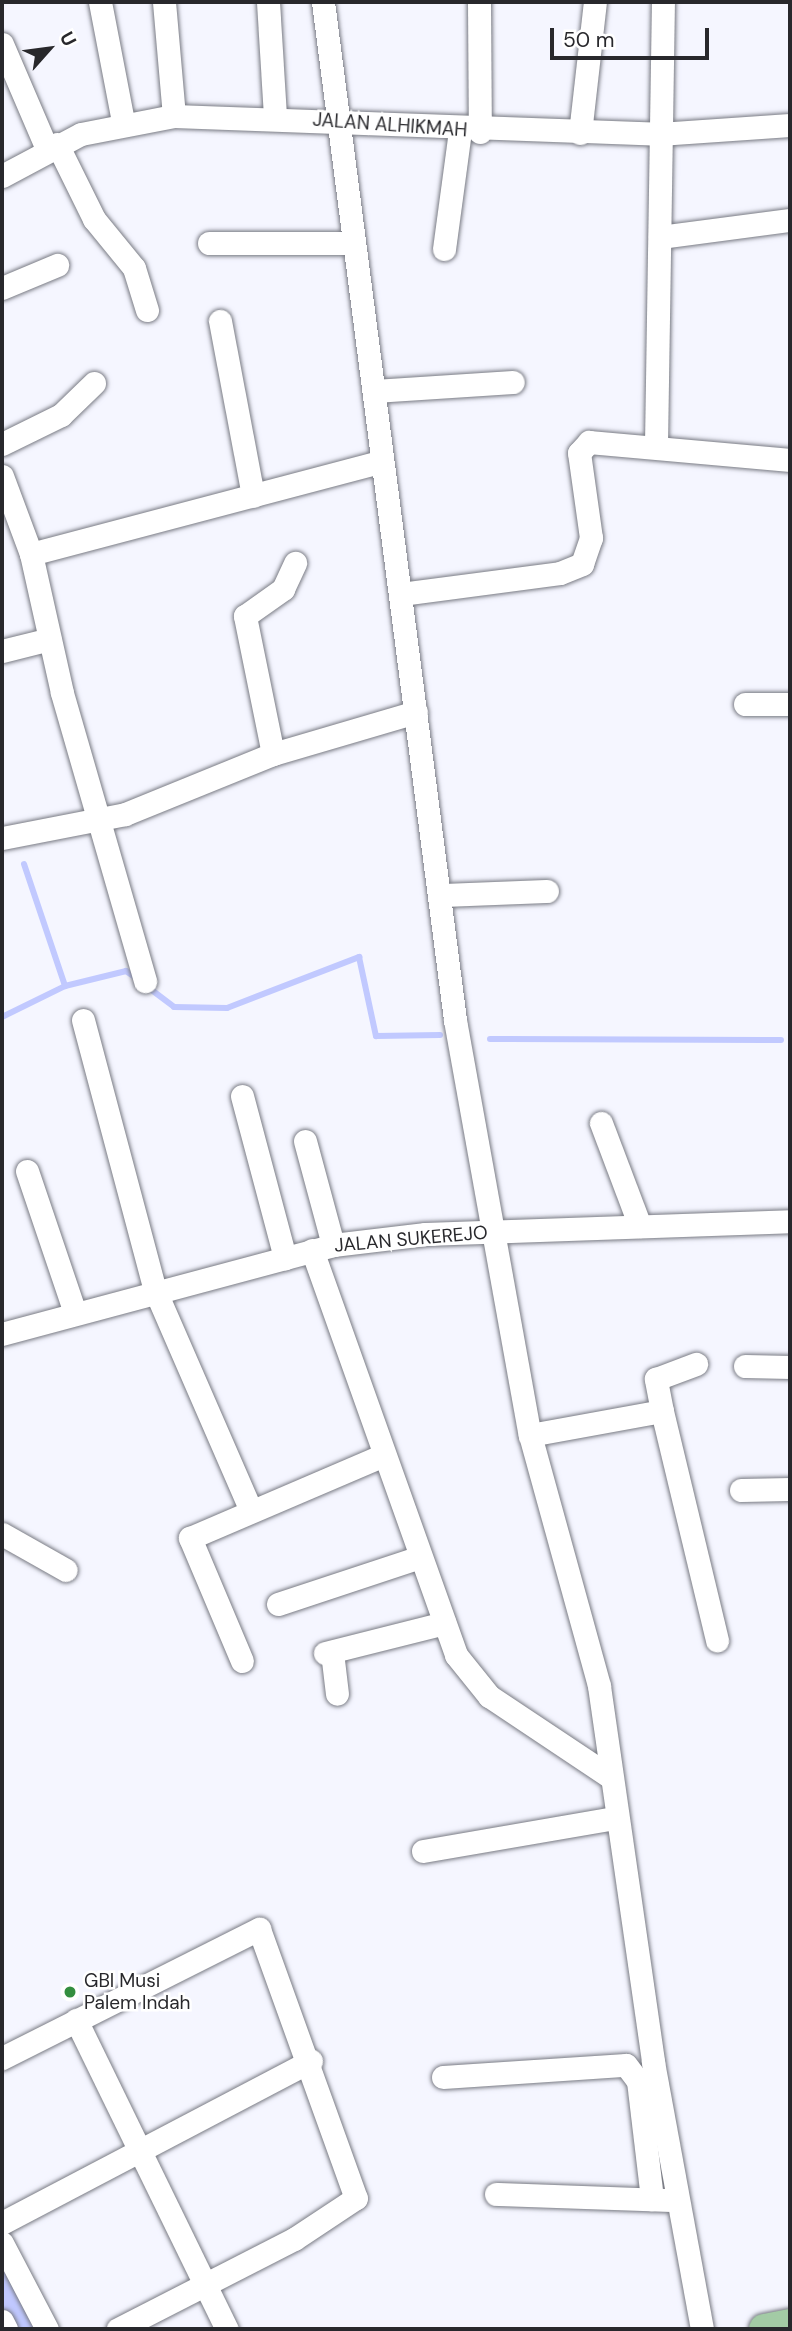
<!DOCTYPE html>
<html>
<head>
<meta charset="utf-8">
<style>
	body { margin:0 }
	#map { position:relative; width:792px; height:2331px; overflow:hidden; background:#f5f6ff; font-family:"DM Sans",sans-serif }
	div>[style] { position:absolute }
	.stream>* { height:6px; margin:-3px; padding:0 3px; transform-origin:3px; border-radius:3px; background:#c1c9ff }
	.river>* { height:38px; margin:-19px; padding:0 19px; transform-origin:19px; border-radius:19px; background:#c1c9ff }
	.roads { filter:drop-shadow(0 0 2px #797b84) drop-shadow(0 0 2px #797b84) }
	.minor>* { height:23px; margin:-11.5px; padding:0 11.5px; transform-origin:11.5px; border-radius:11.5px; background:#fff }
	.major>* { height:30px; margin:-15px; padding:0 15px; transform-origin:15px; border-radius:15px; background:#a3cba5 }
	.dots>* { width:19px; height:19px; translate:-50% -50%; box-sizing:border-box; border:4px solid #fff; border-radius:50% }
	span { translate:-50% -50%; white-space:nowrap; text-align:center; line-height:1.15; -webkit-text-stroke:5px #fff; paint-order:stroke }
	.street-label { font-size:19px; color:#28282c }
	.poi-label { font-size:19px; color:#28282c }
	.left { translate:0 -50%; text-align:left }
	.frame { position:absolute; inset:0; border:4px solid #28282c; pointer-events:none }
	.north { position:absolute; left:14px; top:14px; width:70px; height:70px; -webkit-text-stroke:5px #fff; paint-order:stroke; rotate:62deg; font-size:19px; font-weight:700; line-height:28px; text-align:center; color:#28282c }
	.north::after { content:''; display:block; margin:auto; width:24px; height:32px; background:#28282c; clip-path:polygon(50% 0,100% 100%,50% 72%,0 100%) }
	.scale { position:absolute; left:550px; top:28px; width:159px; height:32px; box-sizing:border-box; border:4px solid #28282c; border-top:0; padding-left:9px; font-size:21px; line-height:24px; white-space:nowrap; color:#28282c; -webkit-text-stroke:5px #fff; paint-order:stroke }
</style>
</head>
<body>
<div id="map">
	<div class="stream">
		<i style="left:24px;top:864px;width:129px;rotate:71.4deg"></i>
		<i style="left:145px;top:985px;width:36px;rotate:37deg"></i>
		<i style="left:174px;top:1007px;width:53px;rotate:1.1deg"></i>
		<i style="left:227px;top:1008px;width:142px;rotate:-21.1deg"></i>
		<i style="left:359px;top:957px;width:81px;rotate:77.9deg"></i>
		<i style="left:376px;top:1036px;width:64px;rotate:-0.9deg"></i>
		<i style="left:2px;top:1017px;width:70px;rotate:-26.2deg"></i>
		<i style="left:65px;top:986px;width:63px;rotate:-13.8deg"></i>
		<i style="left:126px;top:971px;width:12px;rotate:35deg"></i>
		<i style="left:490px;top:1039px;width:291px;rotate:0.2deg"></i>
	</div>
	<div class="river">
		<i style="left:2px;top:2283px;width:52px;rotate:62.4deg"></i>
	</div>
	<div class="roads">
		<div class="minor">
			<i style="left:100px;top:2px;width:122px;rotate:79.1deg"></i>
			<i style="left:164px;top:2px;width:114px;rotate:85deg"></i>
			<i style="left:268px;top:2px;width:114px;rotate:86.5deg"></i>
			<i style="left:323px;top:2px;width:1027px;rotate:82.61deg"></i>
			<i style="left:455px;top:1020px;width:422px;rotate:79.8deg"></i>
			<i style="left:530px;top:1435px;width:260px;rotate:74.6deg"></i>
			<i style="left:599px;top:1686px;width:380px;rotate:81.8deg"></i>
			<i style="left:653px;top:2062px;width:271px;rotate:79.6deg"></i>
			<i style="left:479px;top:2px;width:130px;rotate:89.6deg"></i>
			<i style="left:2px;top:44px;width:114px;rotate:66.8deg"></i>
			<i style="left:580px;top:133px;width:132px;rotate:-83.5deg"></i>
			<i style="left:57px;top:144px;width:84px;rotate:63.7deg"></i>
			<i style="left:94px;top:219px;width:63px;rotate:50.8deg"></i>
			<i style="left:134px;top:268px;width:44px;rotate:72.8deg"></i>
			<i style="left:2px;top:176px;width:89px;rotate:-28deg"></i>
			<i style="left:81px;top:134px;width:95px;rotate:-11deg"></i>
			<i style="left:174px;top:116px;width:485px;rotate:2.1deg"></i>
			<i style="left:659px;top:134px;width:131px;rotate:-3.9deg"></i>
			<i style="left:660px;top:237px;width:131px;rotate:-7.5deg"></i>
			<i style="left:209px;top:243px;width:144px"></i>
			<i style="left:444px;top:249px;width:120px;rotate:-82.3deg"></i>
			<i style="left:2px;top:288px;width:60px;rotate:-22.7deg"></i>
			<i style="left:220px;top:321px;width:178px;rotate:79.3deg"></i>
			<i style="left:374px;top:391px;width:139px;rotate:-3.7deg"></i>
			<i style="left:2px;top:444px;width:66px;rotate:-26.2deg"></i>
			<i style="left:61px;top:415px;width:46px;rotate:-44.1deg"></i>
			<i style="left:656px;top:445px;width:443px;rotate:-89.1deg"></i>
			<i style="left:2px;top:476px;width:83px;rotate:69.6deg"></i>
			<i style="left:31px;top:554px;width:142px;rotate:77.4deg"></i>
			<i style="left:62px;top:693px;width:300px;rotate:73.9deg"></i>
			<i style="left:31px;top:554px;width:363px;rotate:-14.8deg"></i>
			<i style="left:401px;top:594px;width:160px;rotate:-7.5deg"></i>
			<i style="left:560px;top:573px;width:24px;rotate:-22deg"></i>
			<i style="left:582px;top:564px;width:28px;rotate:-71deg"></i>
			<i style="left:591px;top:538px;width:86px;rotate:-98deg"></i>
			<i style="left:579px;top:453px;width:15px;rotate:-48deg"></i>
			<i style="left:589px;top:442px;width:202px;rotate:5.1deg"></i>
			<i style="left:2px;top:651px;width:49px;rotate:-14deg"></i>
			<i style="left:745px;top:704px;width:45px"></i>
			<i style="left:273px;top:754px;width:141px;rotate:-101.5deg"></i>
			<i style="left:245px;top:616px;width:47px;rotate:-35.4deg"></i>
			<i style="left:283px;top:589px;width:29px;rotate:-65deg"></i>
			<i style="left:2px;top:838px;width:125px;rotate:-11deg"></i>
			<i style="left:125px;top:814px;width:160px;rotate:-22.1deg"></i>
			<i style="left:273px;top:754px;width:149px;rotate:-16.4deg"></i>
			<i style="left:442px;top:895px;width:105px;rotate:-2.2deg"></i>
			<i style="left:83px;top:1020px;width:279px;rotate:75.1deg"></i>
			<i style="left:155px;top:1290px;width:239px;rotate:66.5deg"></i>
			<i style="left:242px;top:1096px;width:168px;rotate:75.1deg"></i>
			<i style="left:601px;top:1123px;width:110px;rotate:69.3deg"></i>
			<i style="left:305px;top:1141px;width:108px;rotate:74.9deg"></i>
			<i style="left:27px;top:1171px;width:150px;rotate:71.3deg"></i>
			<i style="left:312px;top:1250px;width:430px;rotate:70.4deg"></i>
			<i style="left:456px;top:1655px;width:53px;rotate:51.2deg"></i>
			<i style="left:489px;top:1696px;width:144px;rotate:33.7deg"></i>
			<i style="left:2px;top:1334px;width:343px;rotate:-15deg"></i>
			<i style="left:333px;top:1245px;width:93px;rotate:-6.8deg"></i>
			<i style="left:425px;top:1234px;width:365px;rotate:-2deg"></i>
			<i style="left:745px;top:1366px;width:45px;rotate:1.3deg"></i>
			<i style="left:662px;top:1411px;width:236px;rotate:76.5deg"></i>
			<i style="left:530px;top:1435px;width:134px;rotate:-10.3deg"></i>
			<i style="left:662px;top:1411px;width:33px;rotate:-101deg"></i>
			<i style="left:656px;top:1379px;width:43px;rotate:-20.6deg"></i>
			<i style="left:741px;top:1490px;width:49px;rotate:-1.2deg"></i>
			<i style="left:2px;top:1534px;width:73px;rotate:29.4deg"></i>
			<i style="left:278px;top:1604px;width:150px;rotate:-18.3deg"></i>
			<i style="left:332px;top:1652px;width:42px;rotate:83.2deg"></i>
			<i style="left:325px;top:1653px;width:123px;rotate:-14.1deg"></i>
			<i style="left:242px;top:1661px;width:134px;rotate:-112.9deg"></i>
			<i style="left:190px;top:1538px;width:211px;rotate:-23.2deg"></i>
			<i style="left:423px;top:1851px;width:195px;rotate:-9.8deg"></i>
			<i style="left:76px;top:2020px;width:344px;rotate:64deg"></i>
			<i style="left:2px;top:2058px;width:288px;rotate:-26.7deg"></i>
			<i style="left:259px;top:1929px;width:286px;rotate:70.2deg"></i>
			<i style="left:356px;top:2198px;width:74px;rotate:146.5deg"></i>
			<i style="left:294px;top:2239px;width:198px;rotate:152.9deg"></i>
			<i style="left:443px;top:2077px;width:183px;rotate:-3.8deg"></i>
			<i style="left:626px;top:2065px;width:20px;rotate:53deg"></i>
			<i style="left:638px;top:2081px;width:119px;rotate:83.2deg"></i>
			<i style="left:496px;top:2194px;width:171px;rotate:2deg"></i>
			<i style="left:2px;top:2223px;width:349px;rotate:-27.7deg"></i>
			<i style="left:2px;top:2243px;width:97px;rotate:62.4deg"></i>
			<i style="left:2px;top:2321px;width:9px;rotate:63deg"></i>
		</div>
		<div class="major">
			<i style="left:764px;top:2329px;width:26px;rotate:-11deg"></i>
		</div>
	</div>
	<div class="dots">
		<i style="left:70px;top:1992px;background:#338e3f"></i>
	</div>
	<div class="street-label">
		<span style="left:390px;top:125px;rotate:4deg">JALAN ALHIKMAH</span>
		<span style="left:411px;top:1239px;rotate:-5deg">JALAN SUKEREJO</span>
	</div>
	<div class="poi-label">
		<span class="left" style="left:84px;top:1992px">GBI Musi<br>Palem Indah</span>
	</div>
	<div class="frame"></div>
	<div class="north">U</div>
	<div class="scale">50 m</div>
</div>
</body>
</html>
